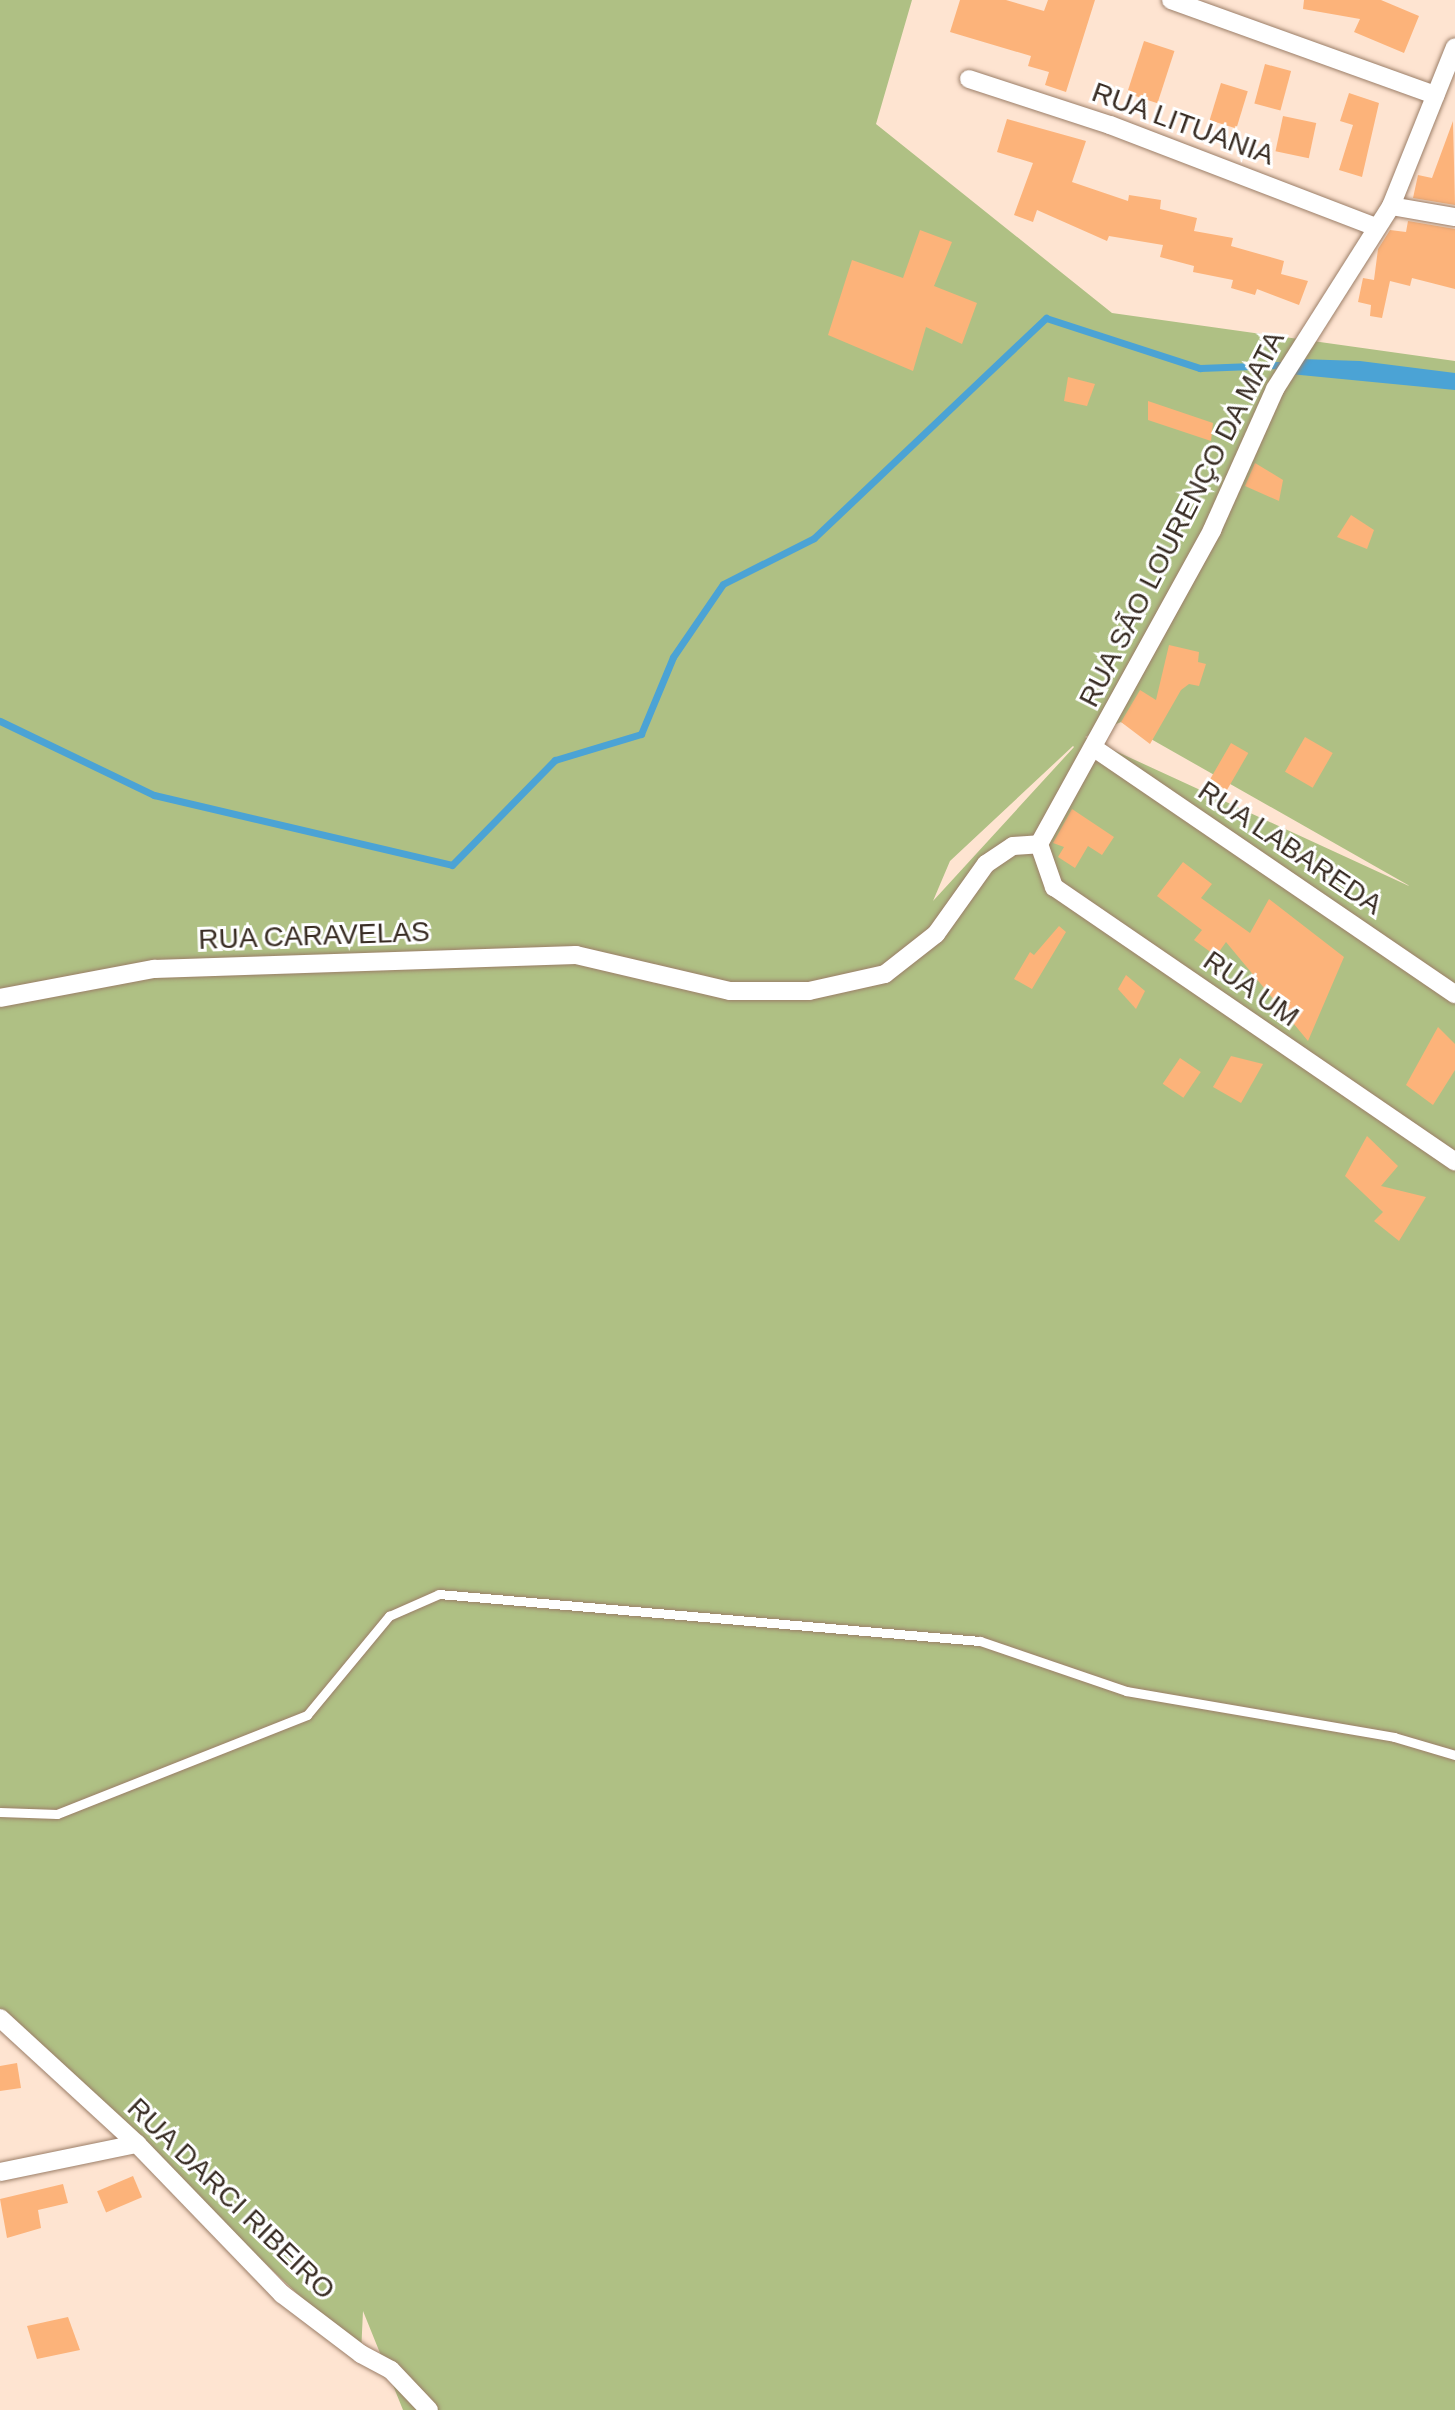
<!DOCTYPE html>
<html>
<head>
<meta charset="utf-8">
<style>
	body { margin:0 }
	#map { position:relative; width:1455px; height:2410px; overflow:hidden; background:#fee4d1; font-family:Helvetica,sans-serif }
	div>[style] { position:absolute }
	.green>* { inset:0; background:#afc084 }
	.water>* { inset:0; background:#4ba3d5 }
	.stream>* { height:7px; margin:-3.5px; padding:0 3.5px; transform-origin:3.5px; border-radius:3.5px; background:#4ba3d5 }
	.building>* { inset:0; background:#fcb37a; transform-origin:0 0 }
	.roads { filter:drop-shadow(0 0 2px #9b7e68) drop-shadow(0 0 2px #9b7e68) }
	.service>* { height:9px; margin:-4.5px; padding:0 4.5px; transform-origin:4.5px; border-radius:4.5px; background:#fff }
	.minor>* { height:18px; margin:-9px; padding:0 9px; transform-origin:9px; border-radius:9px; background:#fff }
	span { translate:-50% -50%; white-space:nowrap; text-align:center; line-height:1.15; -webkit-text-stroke:6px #fff; paint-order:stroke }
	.street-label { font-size:28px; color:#382c23 }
</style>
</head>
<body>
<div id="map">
	<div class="green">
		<i style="clip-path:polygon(evenodd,0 0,912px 0,876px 124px,1112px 313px,1455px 361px,1455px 2410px,403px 2410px,363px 2311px,361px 2354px,0 2012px,0 0,1121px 722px,1408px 885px,1409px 886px,1085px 737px,1121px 722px,0 0,1073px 746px,1074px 747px,933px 901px,950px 861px,1073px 746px)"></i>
	</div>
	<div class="water">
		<i style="clip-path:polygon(1300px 359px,1360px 361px,1455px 373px,1455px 390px,1290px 374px)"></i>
	</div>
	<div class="stream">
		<i style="left:0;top:721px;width:171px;rotate:25.7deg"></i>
		<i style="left:154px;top:795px;width:306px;rotate:13.2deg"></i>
		<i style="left:452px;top:865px;width:147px;rotate:-45.6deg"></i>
		<i style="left:555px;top:760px;width:90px;rotate:-16.8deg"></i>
		<i style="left:641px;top:734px;width:83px;rotate:-67.4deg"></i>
		<i style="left:673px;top:657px;width:88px;rotate:-55.6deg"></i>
		<i style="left:723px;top:584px;width:102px;rotate:-26.8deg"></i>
		<i style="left:814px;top:538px;width:320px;rotate:-43.5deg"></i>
		<i style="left:1046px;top:318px;width:162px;rotate:18deg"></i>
		<i style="left:1200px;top:368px;width:79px;rotate:-2.2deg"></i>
	</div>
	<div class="building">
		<i style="clip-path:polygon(960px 0,1006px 0,1044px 11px,1048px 0,1095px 0,1066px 92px,1045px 85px,1049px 72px,1028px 66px,1031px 56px,950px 32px)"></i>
		<i style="clip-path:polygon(1304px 0,1381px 0,1419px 16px,1404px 53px,1354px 32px,1360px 19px,1303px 9px)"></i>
		<i style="left:1144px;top:41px;width:32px;height:55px;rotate:18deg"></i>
		<i style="left:1265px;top:64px;width:27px;height:41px;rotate:15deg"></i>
		<i style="left:1221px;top:83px;width:28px;height:39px;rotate:17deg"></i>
		<i style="clip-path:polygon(1349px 93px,1379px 103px,1362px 177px,1339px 170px,1353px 125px,1340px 121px)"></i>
		<i style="left:1283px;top:116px;width:34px;height:36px;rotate:12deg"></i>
		<i style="clip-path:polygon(1007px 119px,1086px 141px,1072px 182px,1128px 201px,1129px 195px,1161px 200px,1160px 209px,1197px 218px,1194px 231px,1233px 238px,1231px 246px,1284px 261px,1281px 274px,1308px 281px,1299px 305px,1257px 289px,1255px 295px,1231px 288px,1233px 280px,1193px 272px,1194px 266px,1160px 257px,1163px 245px,1109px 236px,1107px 241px,1037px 210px,1033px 222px,1014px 215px,1033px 163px,997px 152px)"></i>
		<i style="clip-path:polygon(1453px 121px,1455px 205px,1413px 198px,1418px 175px,1432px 178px)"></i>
		<i style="clip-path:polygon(1408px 221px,1455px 229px,1455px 289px,1412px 278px,1410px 286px,1390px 281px,1382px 318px,1370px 316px,1371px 305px,1358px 302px,1363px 278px,1374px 280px,1378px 249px,1390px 230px,1406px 232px)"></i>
		<i style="clip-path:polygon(920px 230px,952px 242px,934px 286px,977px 303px,962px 344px,926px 327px,913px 371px,828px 335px,852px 260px,903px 278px)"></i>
		<i style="clip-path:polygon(1068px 377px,1095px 384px,1087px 406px,1064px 401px)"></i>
		<i style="clip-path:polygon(1148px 401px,1213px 423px,1211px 441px,1148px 420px)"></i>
		<i style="clip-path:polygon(1255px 463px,1283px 480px,1279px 501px,1245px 486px)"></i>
		<i style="clip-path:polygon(1351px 515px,1374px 530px,1367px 549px,1337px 537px)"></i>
		<i style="clip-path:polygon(1169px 645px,1199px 652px,1198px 662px,1206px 664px,1199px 686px,1189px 684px,1181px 690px,1150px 744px,1121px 722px,1140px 690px,1156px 700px)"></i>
		<i style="left:1305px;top:737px;width:32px;height:40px;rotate:30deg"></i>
		<i style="left:1231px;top:743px;width:20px;height:43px;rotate:30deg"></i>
		<i style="clip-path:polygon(1072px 809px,1114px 837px,1102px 855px,1088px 846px,1075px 868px,1058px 857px,1064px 847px,1053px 843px)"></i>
		<i style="clip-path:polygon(1183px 862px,1212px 884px,1201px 898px,1250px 933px,1269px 899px,1344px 957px,1308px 1041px,1226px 942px,1216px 956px,1194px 940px,1202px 930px,1157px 896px)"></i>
		<i style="clip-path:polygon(1059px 926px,1066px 932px,1032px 989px,1014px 979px,1030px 952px,1034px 955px)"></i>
		<i style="clip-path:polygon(1126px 975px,1145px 991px,1136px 1009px,1118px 989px)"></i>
		<i style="clip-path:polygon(1438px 1027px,1455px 1044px,1455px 1070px,1433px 1105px,1406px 1085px)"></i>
		<i style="clip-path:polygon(1231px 1056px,1263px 1064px,1241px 1103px,1213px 1087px)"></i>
		<i style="left:1180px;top:1058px;width:25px;height:31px;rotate:34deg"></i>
		<i style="clip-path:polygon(1367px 1136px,1398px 1166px,1381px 1186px,1426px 1197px,1399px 1241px,1374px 1221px,1383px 1212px,1345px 1176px)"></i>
		<i style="clip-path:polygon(17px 2063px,21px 2088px,0 2091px,0 2066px)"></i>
		<i style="left:133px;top:2176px;width:23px;height:39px;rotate:67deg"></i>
		<i style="clip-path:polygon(63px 2184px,68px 2203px,38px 2210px,41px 2228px,7px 2238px,0 2199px)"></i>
		<i style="clip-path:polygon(68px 2317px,80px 2350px,37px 2359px,27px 2326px)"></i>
	</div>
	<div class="roads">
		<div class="service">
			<i style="left:0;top:1812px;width:57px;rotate:2deg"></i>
			<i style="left:57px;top:1814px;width:269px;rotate:-21.6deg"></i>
			<i style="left:307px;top:1715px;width:129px;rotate:-50.4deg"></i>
			<i style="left:389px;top:1616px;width:55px;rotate:-23.7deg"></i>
			<i style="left:439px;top:1594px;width:543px;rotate:4.97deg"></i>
			<i style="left:980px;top:1641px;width:154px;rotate:18.9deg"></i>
			<i style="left:1126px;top:1691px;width:272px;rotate:9.7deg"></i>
			<i style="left:1394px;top:1737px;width:64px;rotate:16.4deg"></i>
		</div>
		<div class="minor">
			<i style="left:1171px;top:0;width:281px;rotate:19.8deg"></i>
			<i style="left:969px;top:79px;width:148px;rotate:18.1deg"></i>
			<i style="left:1110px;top:125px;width:285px;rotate:21deg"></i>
			<i style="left:1391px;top:206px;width:65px;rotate:9.8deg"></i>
			<i style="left:1094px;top:748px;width:437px;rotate:34.3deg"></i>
			<i style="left:1039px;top:844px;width:359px;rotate:-61.1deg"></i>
			<i style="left:1212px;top:530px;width:154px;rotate:-65.9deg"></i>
			<i style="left:1275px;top:389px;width:217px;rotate:-57.6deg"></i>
			<i style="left:1391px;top:206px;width:171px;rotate:-68.1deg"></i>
			<i style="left:1039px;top:844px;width:46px;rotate:70.8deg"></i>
			<i style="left:1054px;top:887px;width:486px;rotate:34.4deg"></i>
			<i style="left:0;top:998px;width:157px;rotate:-10.7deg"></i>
			<i style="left:154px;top:969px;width:422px;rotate:-1.9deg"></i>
			<i style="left:576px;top:955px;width:158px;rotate:13.2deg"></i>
			<i style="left:730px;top:991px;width:79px"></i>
			<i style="left:809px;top:991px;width:78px;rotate:-12.6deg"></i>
			<i style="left:885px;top:974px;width:65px;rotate:-38.1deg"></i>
			<i style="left:936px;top:934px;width:86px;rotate:-54.5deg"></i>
			<i style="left:986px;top:864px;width:32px;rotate:-34deg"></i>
			<i style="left:1013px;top:846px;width:26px;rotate:-4deg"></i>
			<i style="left:0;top:2018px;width:186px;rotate:42.6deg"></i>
			<i style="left:137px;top:2144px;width:209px;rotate:46deg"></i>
			<i style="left:282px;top:2294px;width:99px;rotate:37.2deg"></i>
			<i style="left:361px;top:2354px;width:34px;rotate:28deg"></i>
			<i style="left:391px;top:2370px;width:55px;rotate:46.5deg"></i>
			<i style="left:0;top:2172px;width:140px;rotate:-11.6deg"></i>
		</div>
	</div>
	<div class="street-label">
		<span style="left:1183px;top:124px;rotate:20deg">RUA LITUANIA</span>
		<span style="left:1182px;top:519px;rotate:-63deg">RUA SÃO LOURENÇO DA MATA</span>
		<span style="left:1290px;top:848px;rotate:34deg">RUA LABAREDA</span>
		<span style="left:314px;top:936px;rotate:-2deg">RUA CARAVELAS</span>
		<span style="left:1251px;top:989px;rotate:35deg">RUA UM</span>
		<span style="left:231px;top:2199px;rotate:44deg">RUA DARCI RIBEIRO</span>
	</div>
</div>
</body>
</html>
